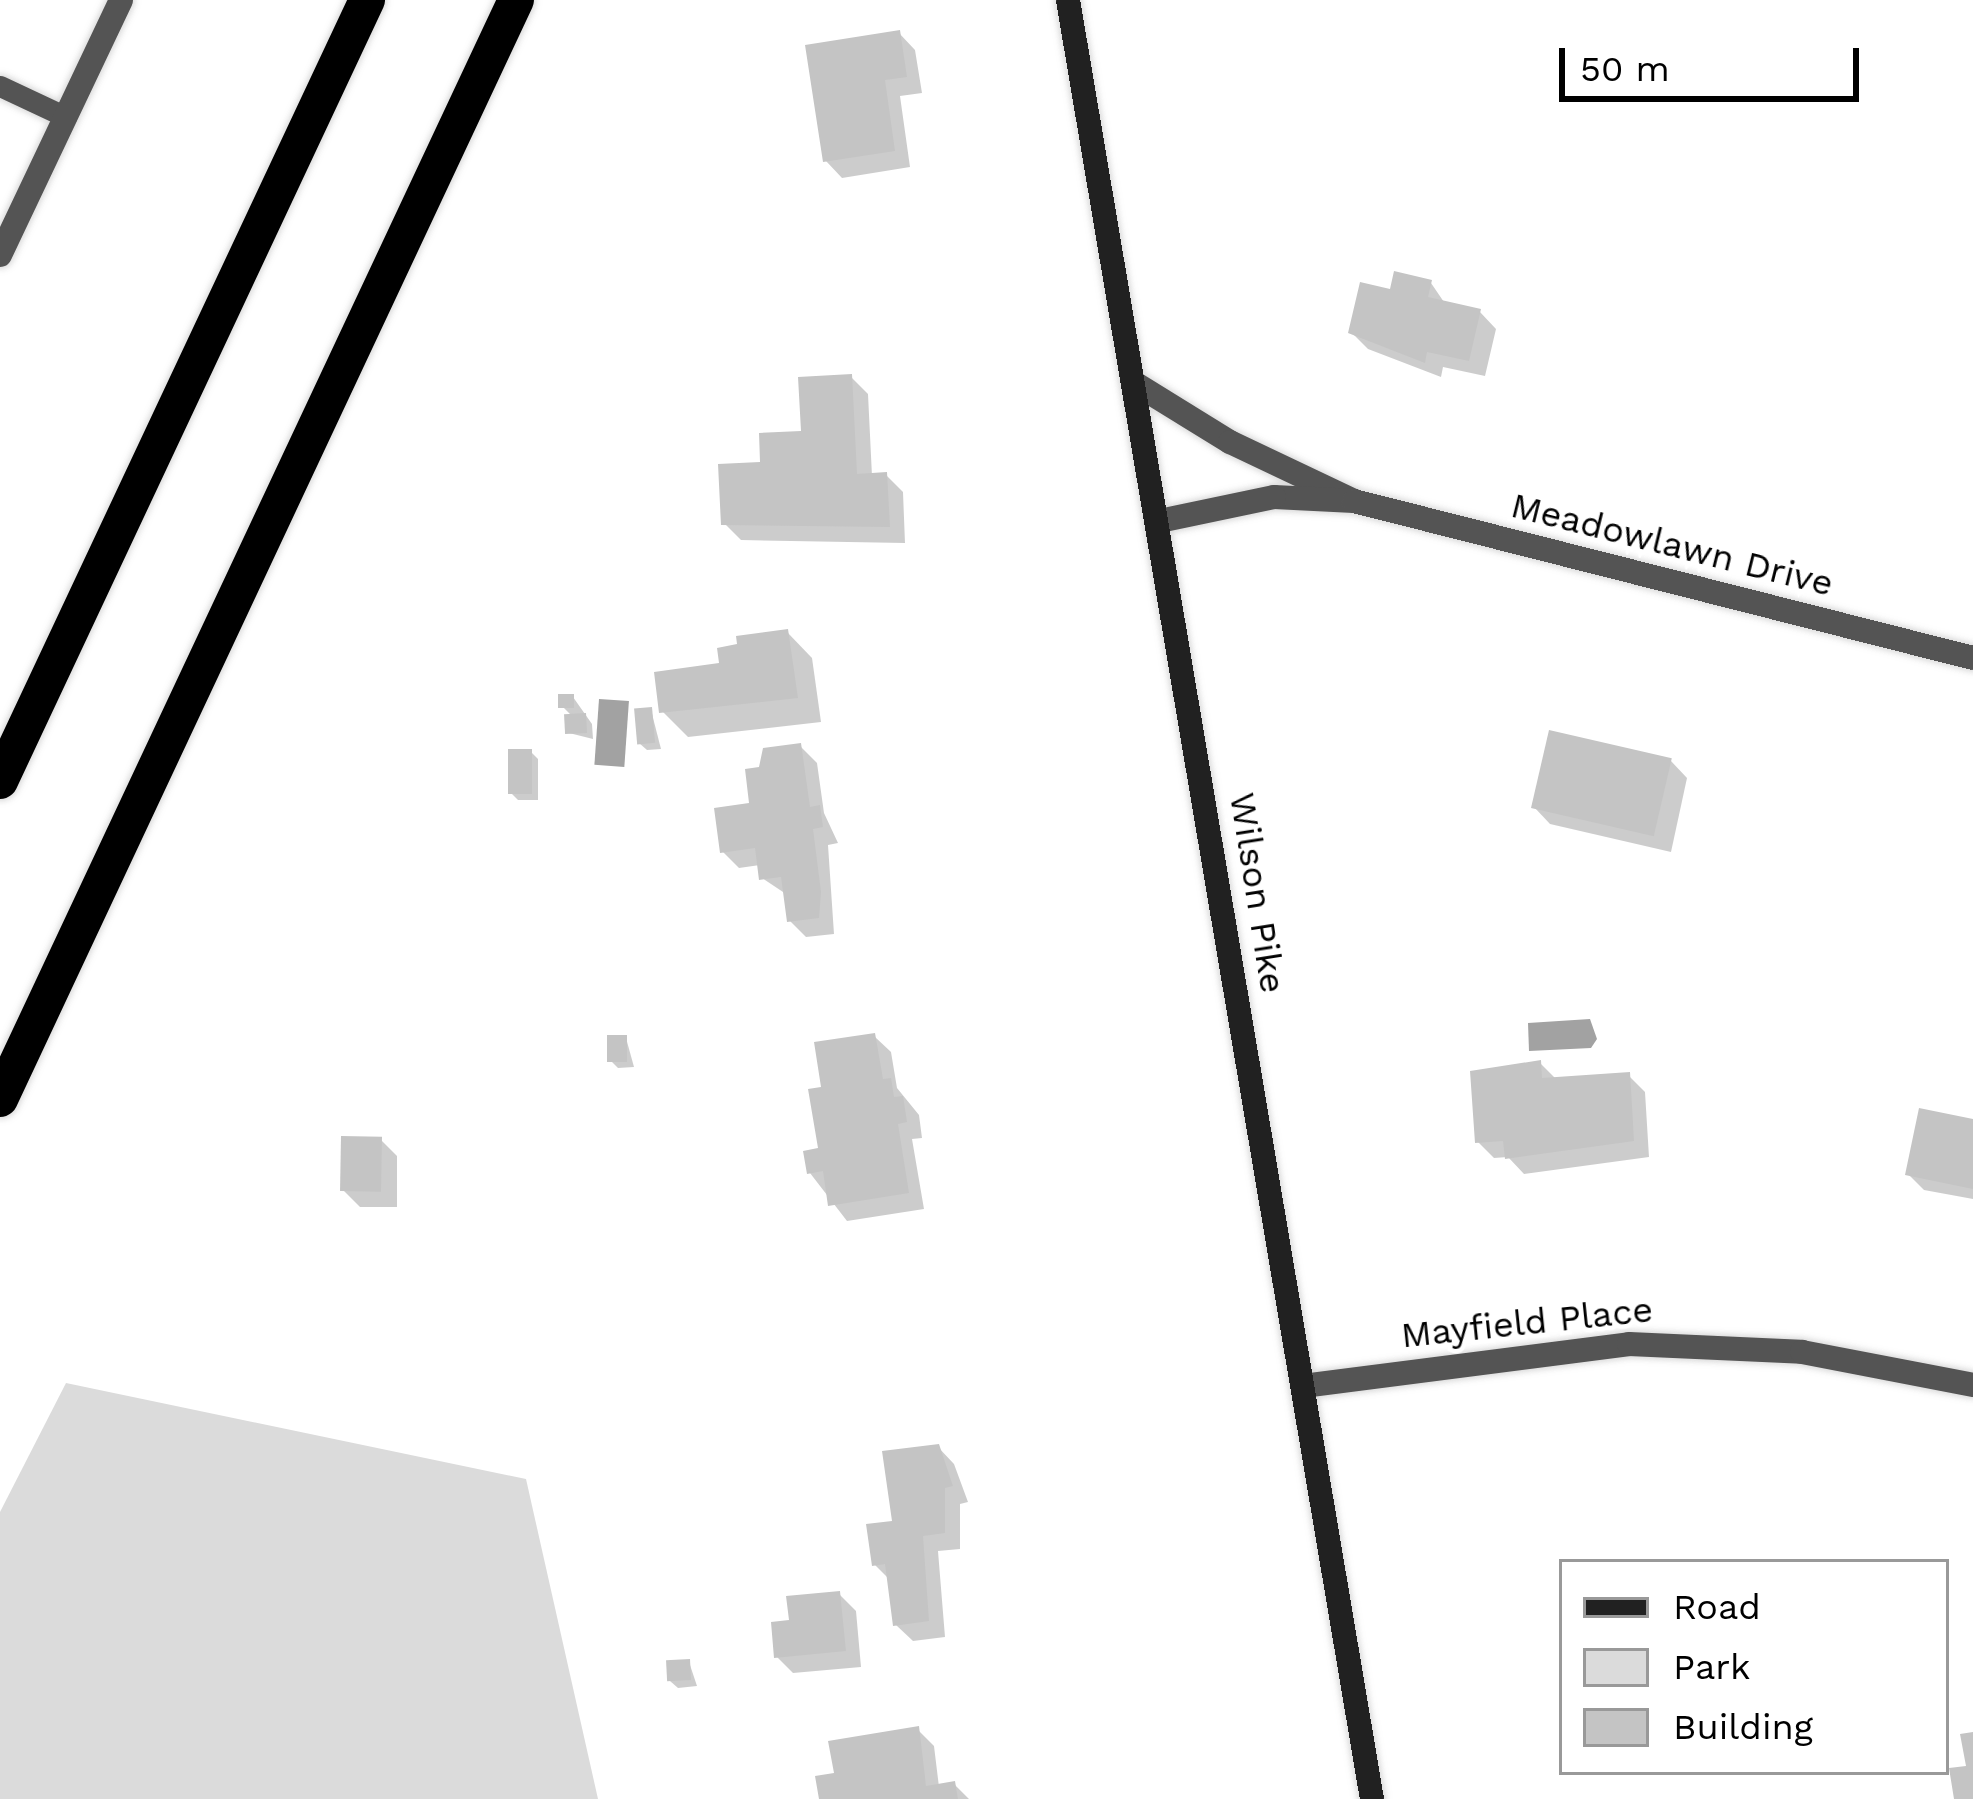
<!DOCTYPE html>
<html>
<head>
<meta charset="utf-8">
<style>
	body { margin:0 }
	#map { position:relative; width:1973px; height:1799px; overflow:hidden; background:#fff; font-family:"Work Sans",sans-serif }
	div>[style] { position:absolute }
	.green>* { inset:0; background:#dbdbdb }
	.water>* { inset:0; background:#a2a2a2; transform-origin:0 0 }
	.shadow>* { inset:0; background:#0003 }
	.building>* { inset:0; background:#c4c4c4; transform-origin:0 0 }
	.roads { filter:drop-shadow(0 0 3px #dbdbdb) drop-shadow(0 0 3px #dbdbdb) }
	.lane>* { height:21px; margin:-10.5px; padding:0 10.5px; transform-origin:10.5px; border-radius:10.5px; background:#545454 }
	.street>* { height:24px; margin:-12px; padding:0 12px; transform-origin:12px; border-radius:12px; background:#545454 }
	.secondary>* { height:24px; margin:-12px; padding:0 12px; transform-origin:12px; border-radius:12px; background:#212121 }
	.highway>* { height:36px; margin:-18px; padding:0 18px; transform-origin:18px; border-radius:18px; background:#000 }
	span { translate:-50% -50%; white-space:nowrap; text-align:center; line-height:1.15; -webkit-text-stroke:9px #fff; paint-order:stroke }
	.street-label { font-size:36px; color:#000 }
	.legend { position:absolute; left:1559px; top:1559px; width:390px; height:216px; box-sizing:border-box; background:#fff; border:3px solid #999; margin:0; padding:15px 21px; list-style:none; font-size:36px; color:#000 }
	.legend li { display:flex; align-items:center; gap:24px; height:60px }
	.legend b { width:60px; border:3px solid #999 }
	.scale { position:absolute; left:1559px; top:48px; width:300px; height:54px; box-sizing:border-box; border:6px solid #000; border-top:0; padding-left:15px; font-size:36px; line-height:42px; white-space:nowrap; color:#000; -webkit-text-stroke:9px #fff; paint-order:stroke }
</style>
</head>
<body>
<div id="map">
	<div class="green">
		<i style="clip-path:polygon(66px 1383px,526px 1479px,598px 1799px,0 1799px,0 1512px)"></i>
	</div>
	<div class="water">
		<i style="left:599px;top:699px;width:30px;height:66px;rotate:4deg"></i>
		<i style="clip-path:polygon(1590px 1019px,1597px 1039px,1591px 1048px,1529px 1051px,1528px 1023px)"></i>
	</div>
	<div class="shadow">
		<i style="clip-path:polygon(899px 33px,915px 50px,922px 93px,900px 96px,910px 167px,842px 178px,826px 161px)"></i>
		<i style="clip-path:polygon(1431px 283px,1446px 305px,1480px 312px,1496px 329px,1485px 376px,1443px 367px,1441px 377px,1368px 349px,1351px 332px,1392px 292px)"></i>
		<i style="clip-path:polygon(851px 377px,868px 394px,872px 476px,886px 475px,903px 492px,905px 543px,741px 540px,724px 523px,764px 465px,804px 434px)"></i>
		<i style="clip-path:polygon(787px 632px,812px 658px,821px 722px,688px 737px,662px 711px,740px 647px)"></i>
		<i style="clip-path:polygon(573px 697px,592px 724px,593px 739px,569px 733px,573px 717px,562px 706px)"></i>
		<i style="clip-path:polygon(651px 710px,661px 749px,647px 750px,639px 743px)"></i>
		<i style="clip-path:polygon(800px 746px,817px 763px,824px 813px,838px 843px,828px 845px,834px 934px,806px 937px,790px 921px,786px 894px,762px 878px,760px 865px,739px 868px,723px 852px,752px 805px,761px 769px)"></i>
		<i style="clip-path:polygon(531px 752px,538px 759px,538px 800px,518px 800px,511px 793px)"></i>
		<i style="clip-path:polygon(1671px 761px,1687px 778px,1671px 852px,1550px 824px,1534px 807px)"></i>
		<i style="clip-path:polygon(874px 1036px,891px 1052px,897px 1088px,919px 1115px,922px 1138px,912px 1139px,924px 1209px,847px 1221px,810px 1173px,821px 1151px,825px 1090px)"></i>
		<i style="clip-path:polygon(626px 1038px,634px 1067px,618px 1068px,611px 1061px)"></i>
		<i style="clip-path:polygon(1540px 1063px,1557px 1080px,1629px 1076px,1645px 1092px,1649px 1157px,1524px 1174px,1508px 1157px,1494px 1158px,1478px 1142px)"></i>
		<i style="clip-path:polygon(1973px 1122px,1973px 1199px,1924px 1190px,1908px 1174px)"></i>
		<i style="clip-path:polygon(381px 1140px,397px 1156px,397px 1207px,360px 1207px,343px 1190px)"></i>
		<i style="clip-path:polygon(938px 1447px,954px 1464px,968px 1502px,960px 1504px,960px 1549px,938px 1551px,945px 1637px,913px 1641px,896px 1625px,890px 1580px,874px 1564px)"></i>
		<i style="clip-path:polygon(839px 1594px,856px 1611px,861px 1667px,793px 1673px,777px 1657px,792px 1623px)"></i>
		<i style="clip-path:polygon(689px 1662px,697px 1686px,678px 1688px,670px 1681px)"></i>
		<i style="clip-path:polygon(918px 1730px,934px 1746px,939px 1787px,954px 1784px,969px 1799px,822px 1799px)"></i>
	</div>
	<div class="building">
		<i style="clip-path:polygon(900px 30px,907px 77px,885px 80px,895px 151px,823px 162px,805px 45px)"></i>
		<i style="clip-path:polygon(1394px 271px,1432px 280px,1428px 297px,1481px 309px,1469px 361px,1427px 352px,1425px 363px,1348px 333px,1360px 282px,1390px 289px)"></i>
		<i style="clip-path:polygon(852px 374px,857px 474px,887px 472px,890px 527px,721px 525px,718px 464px,760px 462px,759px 433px,801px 431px,798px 377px)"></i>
		<i style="clip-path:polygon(788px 629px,798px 698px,659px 713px,654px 672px,719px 663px,717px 648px,737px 644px,736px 636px)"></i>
		<i style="left:558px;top:694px;width:16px;height:14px"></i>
		<i style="left:652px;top:707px;width:36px;height:18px;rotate:85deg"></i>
		<i style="left:586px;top:713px;width:20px;height:22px;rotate:87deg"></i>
		<i style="left:1549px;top:730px;width:126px;height:80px;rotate:13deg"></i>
		<i style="clip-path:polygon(801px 743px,810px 807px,820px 805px,823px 827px,813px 829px,821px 892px,819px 918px,787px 922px,781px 877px,759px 880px,755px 848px,720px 853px,714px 808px,749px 803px,745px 769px,759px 767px,763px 748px)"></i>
		<i style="left:508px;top:749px;width:24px;height:45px"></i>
		<i style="clip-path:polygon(875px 1033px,883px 1079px,891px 1078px,894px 1097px,903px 1096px,907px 1122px,898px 1124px,909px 1193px,828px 1206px,823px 1171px,807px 1174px,803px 1151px,818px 1148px,808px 1089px,821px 1087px,814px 1042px)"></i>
		<i style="left:607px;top:1035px;width:20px;height:27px"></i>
		<i style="clip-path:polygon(1541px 1060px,1542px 1078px,1630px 1072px,1634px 1141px,1505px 1159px,1503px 1141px,1475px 1143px,1470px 1071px)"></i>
		<i style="clip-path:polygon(1919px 1108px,1973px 1119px,1973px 1189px,1905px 1175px)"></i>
		<i style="left:341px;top:1136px;width:41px;height:55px;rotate:1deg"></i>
		<i style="clip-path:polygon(939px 1444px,953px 1486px,945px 1488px,945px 1533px,923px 1536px,929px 1621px,893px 1626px,885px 1564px,872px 1566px,866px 1524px,892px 1521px,882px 1451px)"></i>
		<i style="clip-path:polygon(840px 1591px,846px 1651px,774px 1658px,771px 1622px,789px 1620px,786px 1596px)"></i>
		<i style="left:690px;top:1659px;width:21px;height:24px;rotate:87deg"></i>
		<i style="clip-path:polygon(919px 1726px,926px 1786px,955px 1781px,958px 1799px,819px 1799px,815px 1776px,834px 1773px,828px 1741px)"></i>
		<i style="clip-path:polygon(1973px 1732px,1973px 1799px,1954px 1799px,1949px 1768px,1966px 1766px,1960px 1734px)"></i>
	</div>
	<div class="roads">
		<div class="lane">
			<i style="left:0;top:86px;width:73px;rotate:25.2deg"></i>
		</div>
		<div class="street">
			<i style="left:0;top:255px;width:282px;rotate:-64.6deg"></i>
			<i style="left:1136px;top:384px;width:110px;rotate:31.7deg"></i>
			<i style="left:1230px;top:442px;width:137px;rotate:25.4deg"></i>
			<i style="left:1354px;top:501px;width:80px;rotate:-177.1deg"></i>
			<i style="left:1274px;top:497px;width:117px;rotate:168.2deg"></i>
			<i style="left:1354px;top:501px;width:639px;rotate:14.23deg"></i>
			<i style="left:1303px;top:1386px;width:329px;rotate:-7.3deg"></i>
			<i style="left:1629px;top:1344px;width:173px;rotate:2.6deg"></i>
			<i style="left:1802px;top:1352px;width:174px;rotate:10.9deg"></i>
		</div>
		<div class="secondary">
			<i style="left:1068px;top:0;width:1825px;rotate:80.41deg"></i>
		</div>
		<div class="highway">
			<i style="left:0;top:781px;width:863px;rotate:-64.83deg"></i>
			<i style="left:0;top:1099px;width:1214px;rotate:-64.85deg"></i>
		</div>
	</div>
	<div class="street-label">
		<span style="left:1672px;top:545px;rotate:14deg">Meadowlawn Drive</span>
		<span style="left:1257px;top:893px;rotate:81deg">Wilson Pike</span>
		<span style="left:1527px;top:1323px;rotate:-6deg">Mayfield Place</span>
	</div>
	<ul class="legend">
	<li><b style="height:15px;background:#212121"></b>Road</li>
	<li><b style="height:33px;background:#dbdbdb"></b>Park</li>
	<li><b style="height:33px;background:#c4c4c4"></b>Building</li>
	</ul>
	<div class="scale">50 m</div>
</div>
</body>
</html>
